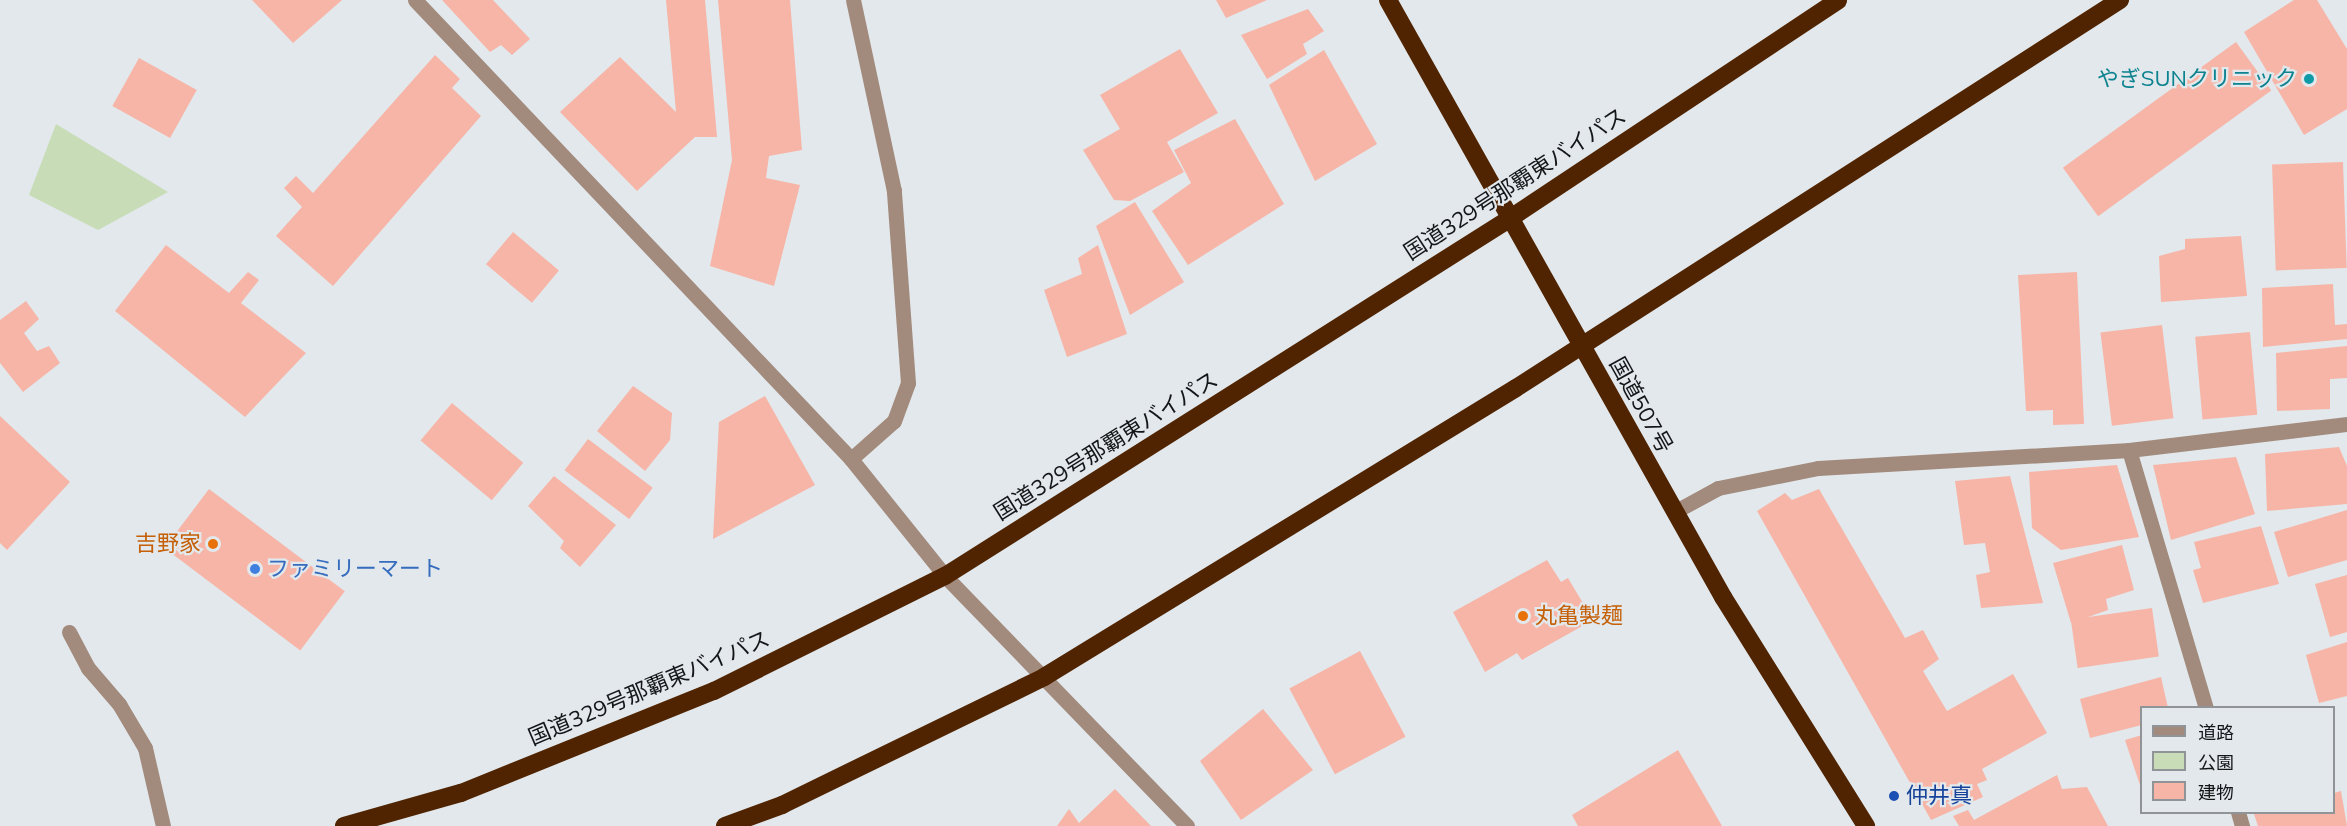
<!DOCTYPE html>
<html>
<head>
<meta charset="utf-8">
<style>
	body { margin:0 }
	#map { position:relative; width:2347px; height:826px; overflow:hidden; background:#e2e8ec; font-family:Mulish,"Noto Sans JP",sans-serif }
	div>[style] { position:absolute }
	.green>* { inset:0; background:#c8ddb7 }
	.building>* { inset:0; background:#f7b5a7; transform-origin:0 0 }
	.minor>* { height:15px; margin:-7.5px; padding:0 7.5px; transform-origin:7.5px; border-radius:7.5px; background:#a28a7c }
	.highway>* { height:18px; margin:-9px; padding:0 9px; transform-origin:9px; border-radius:9px; background:#502400 }
	.dots>* { width:16px; height:16px; translate:-50% -50%; box-sizing:border-box; border:3px solid #e2e8ec; border-radius:50% }
	span { translate:-50% -50%; white-space:nowrap; text-align:center; line-height:1.15; -webkit-text-stroke:4.5px #e2e8ec; paint-order:stroke }
	.culture-label { font-size:22px; color:#0d838f }
	.right { translate:-100% -50%; text-align:right }
	.street-label { font-size:22px; color:#141517 }
	.food-label { font-size:22px; color:#c56008 }
	.left { translate:0 -50%; text-align:left }
	.shop-label { font-size:22px; color:#366cbe }
	.transit-label { font-size:22px; color:#164399 }
	.legend { position:absolute; left:2140px; top:706px; width:195px; height:108px; box-sizing:border-box; background:#e2e8ec; border:2px solid #909497; margin:0; padding:8px 10px; list-style:none; font-size:18px; color:#141517 }
	.legend li { display:flex; align-items:center; gap:12px; height:30px }
	.legend b { width:30px; border:2px solid #909497 }
</style>
</head>
<body>
<div id="map">
	<div class="green">
		<i style="clip-path:polygon(56px 124px,168px 192px,98px 230px,29px 195px)"></i>
	</div>
	<div class="building">
		<i style="clip-path:polygon(252px 0,342px 0,293px 43px)"></i>
		<i style="clip-path:polygon(442px 0,493px 0,530px 39px,512px 55px,501px 45px,490px 52px)"></i>
		<i style="clip-path:polygon(666px 0,705px 0,717px 137px,695px 137px,637px 191px,560px 112px,620px 57px,676px 112px)"></i>
		<i style="clip-path:polygon(718px 0,790px 0,802px 150px,769px 156px,766px 178px,800px 185px,774px 286px,710px 266px,732px 160px)"></i>
		<i style="clip-path:polygon(1216px 0,1267px 0,1226px 18px)"></i>
		<i style="clip-path:polygon(2294px 0,2317px 0,2347px 49px,2347px 109px,2304px 135px,2244px 32px)"></i>
		<i style="clip-path:polygon(1308px 9px,1324px 31px,1303px 44px,1307px 54px,1267px 79px,1241px 35px)"></i>
		<i style="left:2236px;top:42px;width:60px;height:214px;rotate:54deg"></i>
		<i style="clip-path:polygon(1180px 49px,1218px 113px,1167px 142px,1184px 172px,1130px 201px,1114px 200px,1083px 150px,1120px 129px,1100px 95px)"></i>
		<i style="clip-path:polygon(1324px 50px,1377px 144px,1315px 181px,1269px 85px)"></i>
		<i style="clip-path:polygon(435px 55px,460px 79px,452px 88px,481px 116px,333px 286px,276px 236px,302px 207px,284px 188px,296px 176px,313px 193px)"></i>
		<i style="left:139px;top:58px;width:66px;height:55px;rotate:29deg"></i>
		<i style="clip-path:polygon(1235px 119px,1284px 204px,1188px 265px,1152px 211px,1191px 183px,1174px 150px)"></i>
		<i style="left:2343px;top:162px;width:106px;height:71px;rotate:88deg"></i>
		<i style="clip-path:polygon(1135px 202px,1184px 282px,1130px 315px,1096px 226px)"></i>
		<i style="left:513px;top:232px;width:60px;height:42px;rotate:40deg"></i>
		<i style="clip-path:polygon(2241px 236px,2247px 296px,2161px 302px,2159px 256px,2185px 249px,2185px 239px)"></i>
		<i style="clip-path:polygon(166px 245px,229px 293px,248px 272px,259px 280px,241px 303px,306px 353px,245px 417px,115px 311px)"></i>
		<i style="clip-path:polygon(1098px 245px,1127px 334px,1067px 357px,1044px 290px,1082px 274px,1078px 258px)"></i>
		<i style="clip-path:polygon(2077px 272px,2084px 424px,2053px 425px,2053px 410px,2026px 411px,2018px 275px)"></i>
		<i style="clip-path:polygon(2333px 284px,2335px 325px,2347px 324px,2347px 339px,2263px 347px,2262px 288px)"></i>
		<i style="clip-path:polygon(26px 301px,39px 319px,24px 333px,37px 351px,49px 346px,60px 363px,23px 392px,0 363px,0 320px)"></i>
		<i style="left:2162px;top:325px;width:94px;height:62px;rotate:83deg"></i>
		<i style="left:2250px;top:332px;width:83px;height:55px;rotate:85deg"></i>
		<i style="clip-path:polygon(2347px 346px,2347px 378px,2330px 379px,2330px 409px,2277px 411px,2276px 353px)"></i>
		<i style="clip-path:polygon(633px 386px,672px 413px,670px 440px,645px 471px,597px 431px)"></i>
		<i style="clip-path:polygon(765px 396px,815px 485px,713px 539px,719px 422px)"></i>
		<i style="left:452px;top:403px;width:93px;height:49px;rotate:40deg"></i>
		<i style="clip-path:polygon(0 416px,70px 482px,7px 550px,0 543px)"></i>
		<i style="left:588px;top:439px;width:81px;height:39px;rotate:37deg"></i>
		<i style="clip-path:polygon(2339px 447px,2347px 466px,2347px 504px,2267px 511px,2265px 454px)"></i>
		<i style="clip-path:polygon(2236px 457px,2255px 514px,2171px 540px,2153px 465px)"></i>
		<i style="clip-path:polygon(2117px 465px,2139px 537px,2061px 550px,2032px 528px,2029px 472px)"></i>
		<i style="clip-path:polygon(554px 476px,616px 525px,580px 567px,560px 548px,564px 541px,528px 506px)"></i>
		<i style="clip-path:polygon(2010px 476px,2043px 603px,1981px 608px,1976px 575px,1990px 572px,1985px 543px,1964px 545px,1955px 481px)"></i>
		<i style="left:209px;top:489px;width:170px;height:74px;rotate:37deg"></i>
		<i style="clip-path:polygon(1819px 489px,1905px 638px,1923px 630px,1939px 659px,1923px 671px,1947px 711px,2013px 674px,2047px 733px,1982px 769px,1987px 780px,1977px 784px,1983px 797px,1931px 820px,1757px 511px,1785px 493px,1792px 500px)"></i>
		<i style="clip-path:polygon(2347px 510px,2347px 560px,2288px 577px,2274px 532px)"></i>
		<i style="clip-path:polygon(2261px 526px,2279px 584px,2203px 603px,2193px 570px,2201px 568px,2194px 542px)"></i>
		<i style="clip-path:polygon(2122px 545px,2134px 590px,2106px 599px,2108px 610px,2071px 623px,2053px 563px)"></i>
		<i style="clip-path:polygon(1547px 560px,1561px 582px,1568px 578px,1593px 620px,1522px 660px,1517px 653px,1485px 672px,1453px 612px)"></i>
		<i style="clip-path:polygon(2347px 575px,2347px 632px,2330px 637px,2315px 584px)"></i>
		<i style="left:2152px;top:608px;width:49px;height:82px;rotate:82deg"></i>
		<i style="clip-path:polygon(2347px 642px,2347px 696px,2319px 703px,2306px 655px)"></i>
		<i style="left:1360px;top:651px;width:97px;height:80px;rotate:62deg"></i>
		<i style="clip-path:polygon(2161px 677px,2168px 708px,2142px 708px,2142px 725px,2090px 738px,2080px 699px)"></i>
		<i style="clip-path:polygon(1263px 709px,1313px 770px,1241px 820px,1200px 761px)"></i>
		<i style="clip-path:polygon(2142px 735px,2142px 788px,2141px 788px,2125px 740px)"></i>
		<i style="clip-path:polygon(1678px 750px,1722px 826px,1578px 826px,1572px 815px)"></i>
		<i style="clip-path:polygon(2057px 775px,2062px 789px,2087px 787px,2108px 826px,1959px 826px,1953px 816px,1968px 810px,1974px 820px)"></i>
		<i style="clip-path:polygon(1115px 789px,1151px 826px,1057px 826px,1069px 809px,1079px 823px)"></i>
		<i style="clip-path:polygon(2341px 791px,2347px 826px,2258px 826px,2254px 814px,2260px 812px,2334px 812px,2334px 793px)"></i>
	</div>
	<div class="minor">
		<i style="left:415px;top:0;width:633px;rotate:46.47deg"></i>
		<i style="left:851px;top:459px;width:150px;rotate:51.2deg"></i>
		<i style="left:945px;top:576px;width:348px;rotate:45.9deg"></i>
		<i style="left:2129px;top:450px;width:269px;rotate:73.4deg"></i>
		<i style="left:851px;top:459px;width:57px;rotate:-41.5deg"></i>
		<i style="left:894px;top:421px;width:40px;rotate:-69.8deg"></i>
		<i style="left:908px;top:383px;width:193px;rotate:-94.2deg"></i>
		<i style="left:894px;top:191px;width:195px;rotate:-102.1deg"></i>
		<i style="left:1674px;top:512px;width:50px;rotate:-28.6deg"></i>
		<i style="left:1718px;top:488px;width:102px;rotate:-11.3deg"></i>
		<i style="left:1818px;top:468px;width:312px;rotate:-3.3deg"></i>
		<i style="left:2129px;top:450px;width:220px;rotate:-6.8deg"></i>
		<i style="left:69px;top:632px;width:41px;rotate:62.2deg"></i>
		<i style="left:88px;top:668px;width:48px;rotate:49.3deg"></i>
		<i style="left:119px;top:704px;width:51px;rotate:59.4deg"></i>
		<i style="left:145px;top:748px;width:80px;rotate:77deg"></i>
		<i style="left:2238px;top:812px;width:15px;rotate:74deg"></i>
	</div>
	<div class="highway">
		<i style="left:1388px;top:0;width:685px;rotate:60.7deg"></i>
		<i style="left:1723px;top:597px;width:270px;rotate:58deg"></i>
		<i style="left:344px;top:826px;width:122px;rotate:-15.8deg"></i>
		<i style="left:461px;top:793px;width:273px;rotate:-22deg"></i>
		<i style="left:714px;top:691px;width:258px;rotate:-26.5deg"></i>
		<i style="left:945px;top:576px;width:667px;rotate:-32.33deg"></i>
		<i style="left:1509px;top:219px;width:395px;rotate:-33.6deg"></i>
		<i style="left:725px;top:826px;width:61px;rotate:-20.2deg"></i>
		<i style="left:782px;top:805px;width:292px;rotate:-26deg"></i>
		<i style="left:1044px;top:677px;width:553px;rotate:-31.48deg"></i>
		<i style="left:1516px;top:388px;width:718px;rotate:-32.72deg"></i>
	</div>
	<div class="dots">
		<i style="left:2309px;top:79px;background:#0f9aa8"></i>
		<i style="left:213px;top:544px;background:#e8710a"></i>
		<i style="left:255px;top:569px;background:#3f7fe0"></i>
		<i style="left:1523px;top:616px;background:#e8710a"></i>
		<i style="left:1894px;top:796px;background:#1a4fb4"></i>
	</div>
	<div class="culture-label">
		<span class="right" style="left:2297px;top:79px">やぎSUNクリニック</span>
	</div>
	<div class="street-label">
		<span style="left:1515px;top:184px;rotate:-33deg">国道329号那覇東バイパス</span>
		<span style="left:1641px;top:405px;rotate:61deg">国道507号</span>
		<span style="left:1106px;top:446px;rotate:-32deg">国道329号那覇東バイパス</span>
		<span style="left:649px;top:688px;rotate:-23deg">国道329号那覇東バイパス</span>
	</div>
	<div class="food-label">
		<span class="right" style="left:201px;top:544px">吉野家</span>
		<span class="left" style="left:1535px;top:616px">丸亀製麺</span>
	</div>
	<div class="shop-label">
		<span class="left" style="left:267px;top:569px">ファミリーマート</span>
	</div>
	<div class="transit-label">
		<span class="left" style="left:1906px;top:796px">仲井真</span>
	</div>
	<ul class="legend">
	<li><b style="height:8px;background:#a28a7c"></b>道路</li>
	<li><b style="height:16px;background:#c8ddb7"></b>公園</li>
	<li><b style="height:16px;background:#f7b5a7"></b>建物</li>
	</ul>
</div>
</body>
</html>
